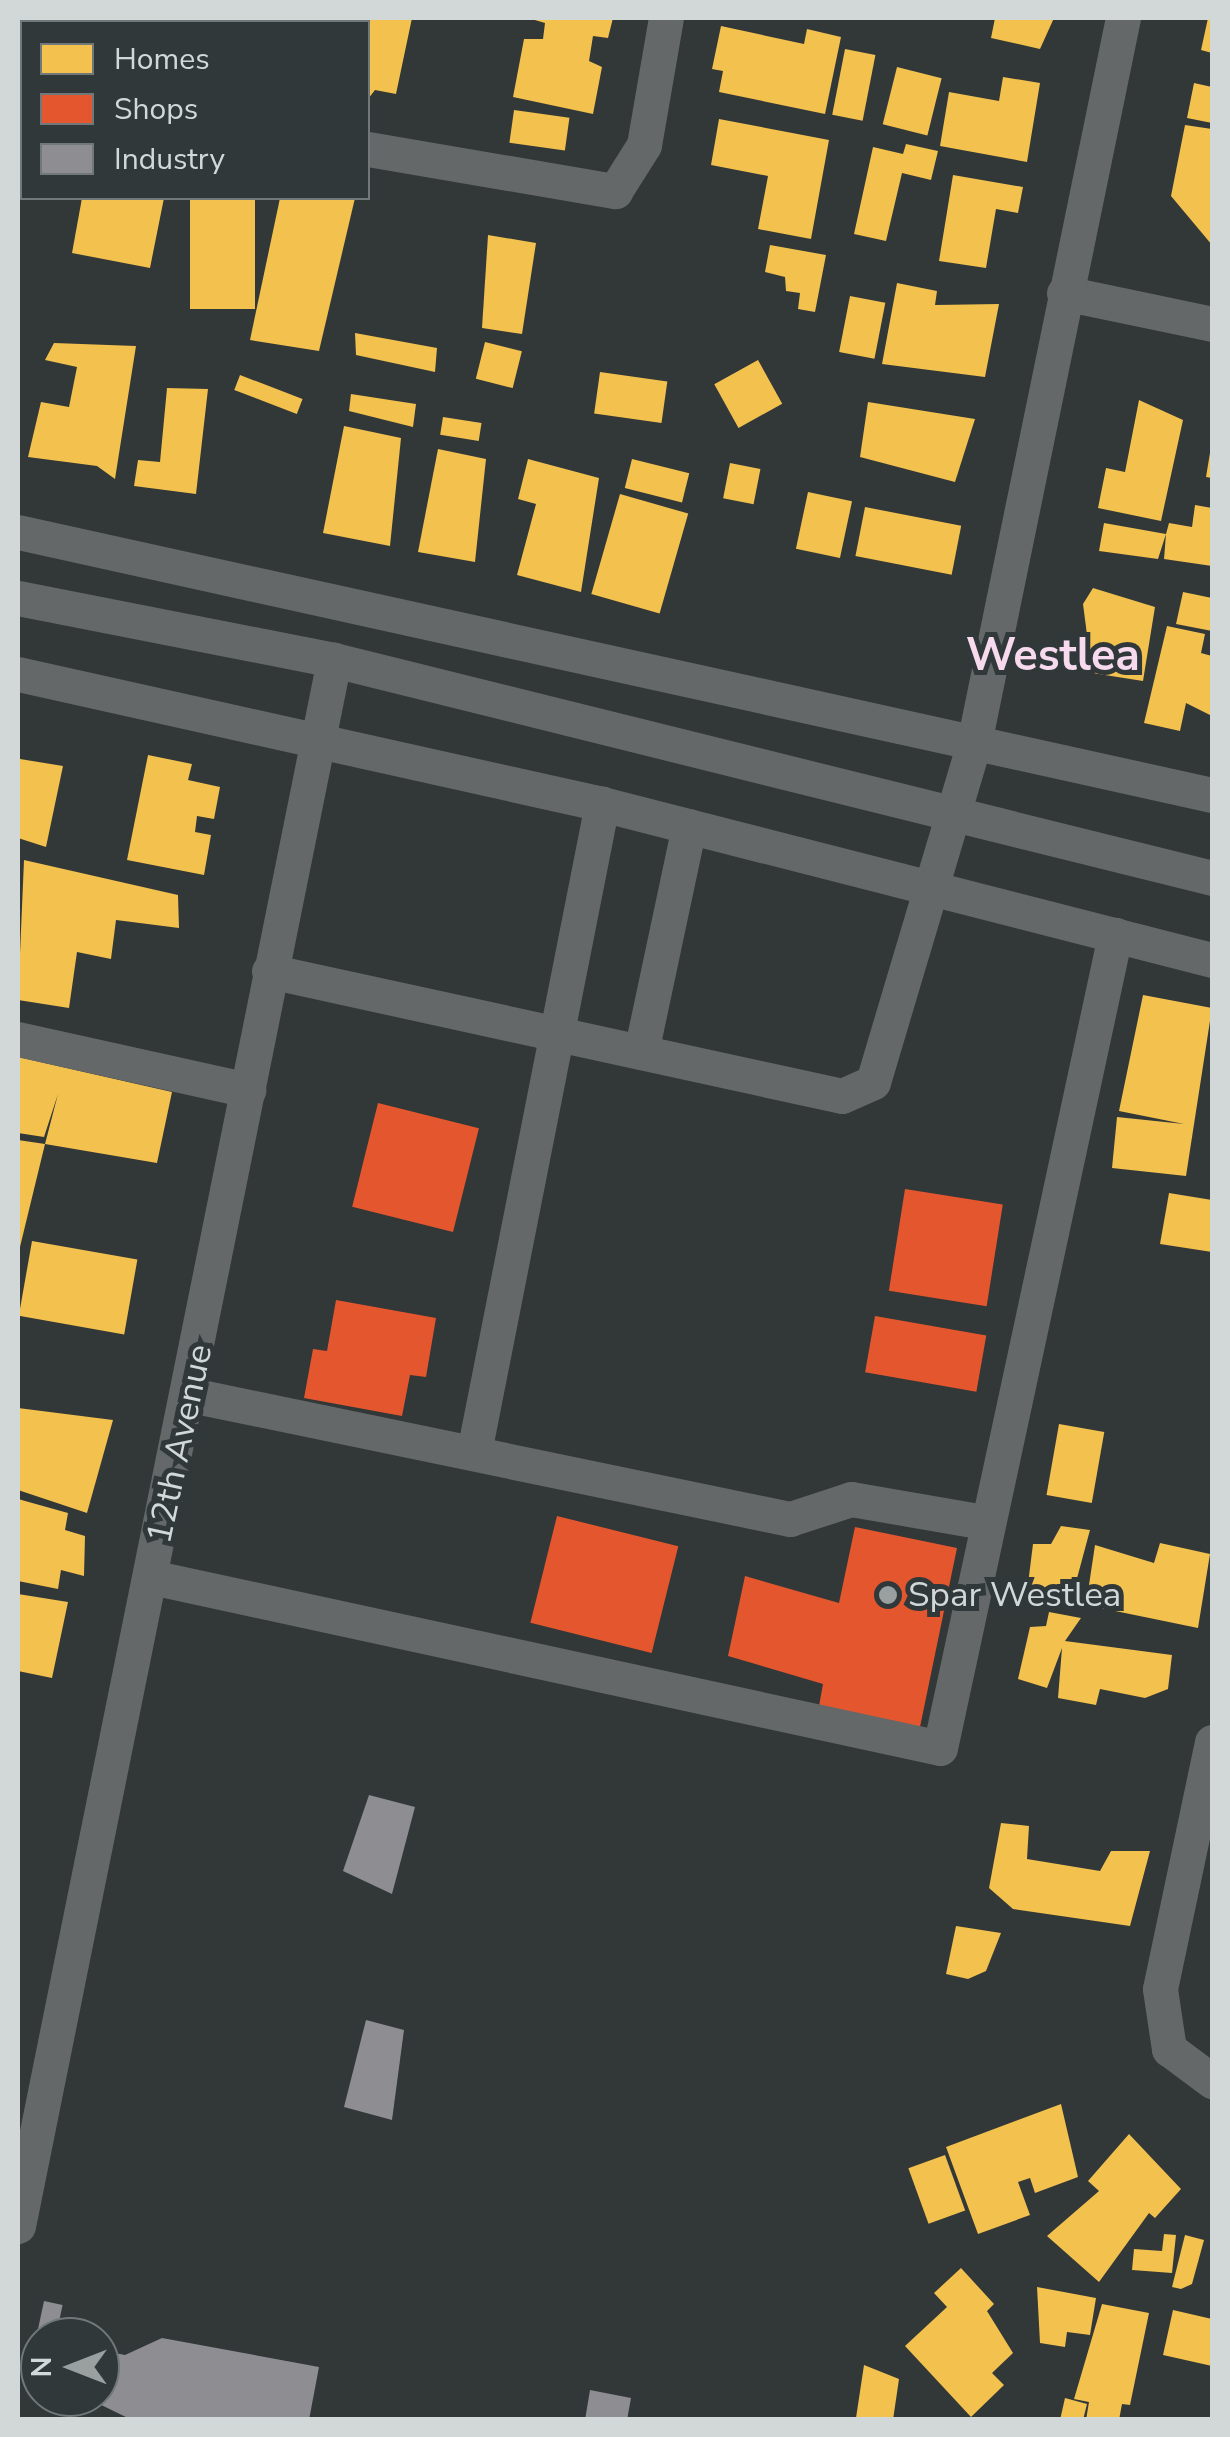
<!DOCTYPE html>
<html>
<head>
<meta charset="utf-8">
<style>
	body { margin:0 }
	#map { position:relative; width:1230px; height:2437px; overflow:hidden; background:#323738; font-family:"Nunito Sans",sans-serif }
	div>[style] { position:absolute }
	.homes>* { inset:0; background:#f2c14e; transform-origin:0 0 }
	.shops>* { inset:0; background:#e4572e; transform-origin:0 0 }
	.industry>* { inset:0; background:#8d8d92; transform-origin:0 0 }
	.minor>* { height:35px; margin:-17.5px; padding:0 17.5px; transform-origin:17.5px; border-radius:17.5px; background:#656868 }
	.dots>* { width:28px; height:28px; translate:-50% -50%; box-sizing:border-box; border:5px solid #30383a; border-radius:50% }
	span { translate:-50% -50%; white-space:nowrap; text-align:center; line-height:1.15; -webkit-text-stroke:10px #30383a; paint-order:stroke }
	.street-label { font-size:35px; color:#d2d7d8 }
	.poi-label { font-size:35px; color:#d2d7d8 }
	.left { translate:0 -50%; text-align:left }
	.district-label { font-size:45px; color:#f7daed; font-weight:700 }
	.frame { position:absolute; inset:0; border:20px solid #d2d7d8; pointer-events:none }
	.legend { position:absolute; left:20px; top:20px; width:350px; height:180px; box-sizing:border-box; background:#30383a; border:2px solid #717879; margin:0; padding:12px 18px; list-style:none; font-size:30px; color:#d2d7d8 }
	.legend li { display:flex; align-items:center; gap:20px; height:50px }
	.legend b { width:50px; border:2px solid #717879 }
	.north { position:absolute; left:20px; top:2317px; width:100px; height:100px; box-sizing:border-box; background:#30383a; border:2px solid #717879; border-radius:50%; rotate:270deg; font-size:28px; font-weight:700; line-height:40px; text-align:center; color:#d2d7d8 }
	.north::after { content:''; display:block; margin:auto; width:35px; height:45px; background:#9a9fa0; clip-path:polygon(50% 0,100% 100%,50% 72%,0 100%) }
</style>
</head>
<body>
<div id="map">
	<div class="homes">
		<i style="clip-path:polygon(32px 18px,87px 18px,31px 22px)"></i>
		<i style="clip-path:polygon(103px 18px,186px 18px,101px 22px)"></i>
		<i style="clip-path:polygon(334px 18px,412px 18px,396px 94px,375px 90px,368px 99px,368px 22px)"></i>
		<i style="clip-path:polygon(528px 18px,613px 18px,608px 38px,593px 36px,589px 61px,602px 67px,593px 114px,513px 97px,524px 39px,543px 39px,545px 23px)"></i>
		<i style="clip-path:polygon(995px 18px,1054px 18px,1040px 49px,991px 38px)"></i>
		<i style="clip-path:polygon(1208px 18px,1212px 18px,1212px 53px,1201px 50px)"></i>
		<i style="clip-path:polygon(721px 26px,804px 44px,807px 29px,841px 37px,825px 114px,719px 92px,723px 71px,712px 69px)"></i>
		<i style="left:845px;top:49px;width:31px;height:67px;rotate:11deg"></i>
		<i style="left:897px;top:67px;width:46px;height:59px;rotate:14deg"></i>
		<i style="clip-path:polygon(1003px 77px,1040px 83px,1027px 162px,940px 146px,949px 92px,999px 101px)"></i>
		<i style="clip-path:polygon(1194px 83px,1212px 87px,1212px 123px,1187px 118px)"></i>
		<i style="left:514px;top:110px;width:56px;height:33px;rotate:8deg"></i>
		<i style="clip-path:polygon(719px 119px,829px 140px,811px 239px,758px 229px,768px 176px,711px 165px)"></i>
		<i style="left:18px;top:122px;width:4px;height:73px;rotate:14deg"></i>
		<i style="clip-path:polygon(1185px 125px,1212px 129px,1212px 245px,1171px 196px)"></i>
		<i style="clip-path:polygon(906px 144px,938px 151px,931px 180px,902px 173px,886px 241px,854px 234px,873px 147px,903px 154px)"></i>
		<i style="clip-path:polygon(953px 175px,1023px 187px,1018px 213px,996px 209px,986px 268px,939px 261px)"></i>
		<i style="clip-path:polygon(82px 198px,164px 198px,150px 268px,72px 253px)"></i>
		<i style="left:190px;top:198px;width:65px;height:111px"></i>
		<i style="clip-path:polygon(280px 198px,355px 198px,319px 351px,250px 340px)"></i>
		<i style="clip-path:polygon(488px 235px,536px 243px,522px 334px,482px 328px)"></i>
		<i style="clip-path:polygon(770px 245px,826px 255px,815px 312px,798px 309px,800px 293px,786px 291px,785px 277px,765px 272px)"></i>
		<i style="clip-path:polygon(897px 283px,937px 291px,935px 305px,999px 304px,985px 377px,882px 364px)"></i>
		<i style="left:850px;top:296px;width:36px;height:57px;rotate:11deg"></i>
		<i style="clip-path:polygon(355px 333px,437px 348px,435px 372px,356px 355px)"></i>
		<i style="left:485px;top:342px;width:38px;height:38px;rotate:14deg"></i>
		<i style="clip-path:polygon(54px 343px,136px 346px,115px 479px,97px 466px,28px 457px,41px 402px,69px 407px,77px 367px,45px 360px)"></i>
		<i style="left:758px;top:360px;width:50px;height:50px;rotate:61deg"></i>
		<i style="left:600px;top:372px;width:68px;height:42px;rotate:8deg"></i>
		<i style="left:240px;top:375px;width:67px;height:16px;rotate:21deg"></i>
		<i style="clip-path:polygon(167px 388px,208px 389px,196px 494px,134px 486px,138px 460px,160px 462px)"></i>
		<i style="clip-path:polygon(351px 394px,416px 404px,413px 427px,349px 411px)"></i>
		<i style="clip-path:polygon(1139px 400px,1183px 420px,1161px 521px,1098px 508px,1106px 468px,1125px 472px)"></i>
		<i style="clip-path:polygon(868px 402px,975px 419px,955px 482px,860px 457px)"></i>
		<i style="left:443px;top:417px;width:39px;height:18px;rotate:9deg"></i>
		<i style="clip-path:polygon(344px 426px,401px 438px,390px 546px,323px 533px)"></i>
		<i style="clip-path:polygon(1212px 441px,1212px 478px,1206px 477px)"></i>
		<i style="clip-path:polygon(438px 449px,486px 459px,475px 562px,418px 552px)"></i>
		<i style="clip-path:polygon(528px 459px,599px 478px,581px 592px,517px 575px,536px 504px,518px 499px)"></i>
		<i style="left:632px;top:459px;width:59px;height:30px;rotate:14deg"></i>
		<i style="left:730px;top:463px;width:31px;height:36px;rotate:11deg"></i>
		<i style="left:808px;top:492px;width:45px;height:58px;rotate:12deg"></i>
		<i style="left:620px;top:494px;width:71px;height:104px;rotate:16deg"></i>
		<i style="clip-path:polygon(1195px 505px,1212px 508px,1212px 566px,1164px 559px,1166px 534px,1158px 559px,1099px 551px,1104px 523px,1166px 534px,1169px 523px,1192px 527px)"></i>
		<i style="left:865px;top:507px;width:98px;height:50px;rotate:11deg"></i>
		<i style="clip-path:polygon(1093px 588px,1155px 607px,1143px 681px,1092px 673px,1083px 604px)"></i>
		<i style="clip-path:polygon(1183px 592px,1212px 598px,1212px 631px,1176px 624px)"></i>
		<i style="clip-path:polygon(1167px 626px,1205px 634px,1201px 653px,1212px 656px,1212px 716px,1186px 703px,1180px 731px,1144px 723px)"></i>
		<i style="clip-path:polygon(148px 755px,192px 764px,188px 780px,220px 787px,214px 819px,197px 816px,195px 832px,211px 835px,204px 875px,127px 860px)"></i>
		<i style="clip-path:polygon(20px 759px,63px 766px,46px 847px,18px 838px)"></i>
		<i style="clip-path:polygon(24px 860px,178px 895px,179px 928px,116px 920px,111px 959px,77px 952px,69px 1008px,18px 1000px)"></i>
		<i style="clip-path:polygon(1143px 995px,1212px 1008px,1186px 1176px,1112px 1168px,1117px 1117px,1184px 1124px,1119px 1111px)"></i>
		<i style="clip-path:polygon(18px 1057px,172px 1092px,157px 1163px,45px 1144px,19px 1251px,18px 1140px,45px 1144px,58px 1094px,44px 1137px,18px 1133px)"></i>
		<i style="clip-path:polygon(1169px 1193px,1212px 1200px,1212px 1252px,1160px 1244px)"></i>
		<i style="left:32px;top:1241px;width:107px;height:76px;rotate:10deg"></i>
		<i style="clip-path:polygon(18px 1408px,113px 1420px,87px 1513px,18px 1490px)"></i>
		<i style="left:1059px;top:1424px;width:46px;height:72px;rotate:10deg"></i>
		<i style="clip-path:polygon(18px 1499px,68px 1513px,65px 1530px,85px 1536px,84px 1576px,61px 1570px,58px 1589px,18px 1581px)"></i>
		<i style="clip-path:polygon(1061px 1526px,1090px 1530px,1072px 1597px,1028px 1584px,1033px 1544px,1051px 1544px)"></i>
		<i style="clip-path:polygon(1160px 1543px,1210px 1554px,1198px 1628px,1086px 1605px,1095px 1545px,1154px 1563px)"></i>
		<i style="clip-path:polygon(18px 1594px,68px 1602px,52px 1678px,18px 1671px)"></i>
		<i style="clip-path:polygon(1049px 1612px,1081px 1618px,1065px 1641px,1172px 1655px,1168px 1689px,1145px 1698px,1100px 1689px,1096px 1705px,1058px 1698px,1062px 1648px,1047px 1688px,1018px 1679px,1030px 1627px,1046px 1626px)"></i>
		<i style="clip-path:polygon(1001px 1823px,1029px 1826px,1027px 1859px,1100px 1871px,1111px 1851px,1150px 1851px,1130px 1926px,1013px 1909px,989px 1888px)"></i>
		<i style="clip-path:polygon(956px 1926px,1001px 1933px,986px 1971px,968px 1979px,946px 1974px)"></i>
		<i style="clip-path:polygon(1061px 2104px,1078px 2177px,1035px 2193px,1030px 2178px,1018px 2182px,1030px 2215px,978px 2234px,946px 2147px)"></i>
		<i style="clip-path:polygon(1129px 2134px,1181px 2189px,1155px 2218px,1149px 2213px,1099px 2282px,1047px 2236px,1099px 2191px,1088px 2181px)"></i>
		<i style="left:945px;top:2155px;width:59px;height:39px;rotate:70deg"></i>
		<i style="clip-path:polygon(1164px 2234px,1176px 2235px,1172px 2273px,1132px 2270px,1134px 2249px,1162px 2251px)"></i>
		<i style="clip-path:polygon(1185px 2235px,1204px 2240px,1192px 2284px,1181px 2289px,1172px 2287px)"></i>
		<i style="clip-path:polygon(961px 2268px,994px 2304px,987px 2311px,1013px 2353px,992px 2373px,1004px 2385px,971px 2417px,905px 2346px,947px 2307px,934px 2293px)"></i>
		<i style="clip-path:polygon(1037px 2287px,1096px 2298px,1090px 2335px,1067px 2332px,1065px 2347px,1040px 2343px)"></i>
		<i style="clip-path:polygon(1102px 2304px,1149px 2313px,1130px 2405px,1122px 2404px,1119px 2420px,1086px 2420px,1089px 2402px,1074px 2399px)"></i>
		<i style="clip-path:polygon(1173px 2310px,1212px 2319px,1212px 2366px,1163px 2355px)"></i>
		<i style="clip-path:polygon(864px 2365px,899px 2379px,893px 2420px,856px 2418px)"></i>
		<i style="clip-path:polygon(1065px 2398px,1087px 2404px,1083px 2420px,1060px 2420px)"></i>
	</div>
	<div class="shops">
		<i style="left:378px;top:1103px;width:104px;height:107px;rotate:14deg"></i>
		<i style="left:905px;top:1189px;width:99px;height:103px;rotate:9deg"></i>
		<i style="clip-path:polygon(336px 1300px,436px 1318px,426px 1377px,410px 1375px,402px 1416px,304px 1398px,313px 1349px,327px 1351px)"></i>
		<i style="left:875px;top:1316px;width:113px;height:57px;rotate:10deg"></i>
		<i style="left:557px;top:1516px;width:125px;height:110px;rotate:14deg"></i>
		<i style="clip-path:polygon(855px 1527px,957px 1548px,920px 1727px,819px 1706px,823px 1684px,728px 1656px,745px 1576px,839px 1603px)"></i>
	</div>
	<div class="industry">
		<i style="clip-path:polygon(369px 1795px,415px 1807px,392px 1894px,343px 1871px)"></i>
		<i style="clip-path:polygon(366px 2020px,404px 2030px,392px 2120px,344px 2107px)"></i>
		<i style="left:44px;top:2301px;width:19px;height:33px;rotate:12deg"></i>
		<i style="clip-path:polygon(162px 2338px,319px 2367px,309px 2420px,132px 2420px,89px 2399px,100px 2397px,100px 2350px,125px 2355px)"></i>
		<i style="clip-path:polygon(590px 2390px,631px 2398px,627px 2420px,585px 2420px)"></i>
	</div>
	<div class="minor">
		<i style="left:18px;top:80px;width:4px;rotate:14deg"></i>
		<i style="left:368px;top:149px;width:251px;rotate:9.7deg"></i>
		<i style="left:615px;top:191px;width:54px;rotate:-57.8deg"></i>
		<i style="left:644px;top:145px;width:129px;rotate:-80.2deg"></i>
		<i style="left:1064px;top:293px;width:151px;rotate:11.8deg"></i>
		<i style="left:18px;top:532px;width:1223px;rotate:12.42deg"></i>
		<i style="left:18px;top:598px;width:322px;rotate:11.1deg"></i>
		<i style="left:334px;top:660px;width:905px;rotate:13.94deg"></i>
		<i style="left:18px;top:674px;width:598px;rotate:12.55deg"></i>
		<i style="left:602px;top:804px;width:630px;rotate:14.35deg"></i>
		<i style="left:269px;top:971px;width:586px;rotate:12.31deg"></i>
		<i style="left:842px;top:1096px;width:34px;rotate:-24deg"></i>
		<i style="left:873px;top:1082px;width:354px;rotate:-73.4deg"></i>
		<i style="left:974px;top:743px;width:740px;rotate:-78.39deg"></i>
		<i style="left:18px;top:1039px;width:236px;rotate:12.5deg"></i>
		<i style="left:641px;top:1052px;width:231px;rotate:-78deg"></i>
		<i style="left:191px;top:1395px;width:612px;rotate:11.7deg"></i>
		<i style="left:790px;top:1519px;width:64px;rotate:-18.2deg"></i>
		<i style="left:851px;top:1499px;width:135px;rotate:9.8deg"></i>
		<i style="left:474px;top:1452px;width:661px;rotate:-78.83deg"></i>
		<i style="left:151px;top:1577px;width:807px;rotate:12.23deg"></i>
		<i style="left:940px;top:1748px;width:832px;rotate:-77.85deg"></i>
		<i style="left:1212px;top:1742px;width:252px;rotate:101.9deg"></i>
		<i style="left:1160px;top:1989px;width:61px;rotate:81.5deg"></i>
		<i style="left:1169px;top:2049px;width:54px;rotate:36.7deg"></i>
		<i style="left:18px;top:2226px;width:1598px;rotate:-78.59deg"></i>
	</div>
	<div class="dots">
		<i style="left:888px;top:1595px;background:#9a9fa0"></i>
	</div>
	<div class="street-label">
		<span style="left:180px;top:1444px;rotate:-78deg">12th Avenue</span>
	</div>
	<div class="poi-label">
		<span class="left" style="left:908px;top:1595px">Spar Westlea</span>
	</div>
	<div class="district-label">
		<span style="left:1053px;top:656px">Westlea</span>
	</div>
	<div class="frame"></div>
	<ul class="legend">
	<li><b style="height:28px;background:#f2c14e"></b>Homes</li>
	<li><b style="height:28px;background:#e4572e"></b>Shops</li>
	<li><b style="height:28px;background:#8d8d92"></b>Industry</li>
	</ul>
	<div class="north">N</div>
</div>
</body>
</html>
